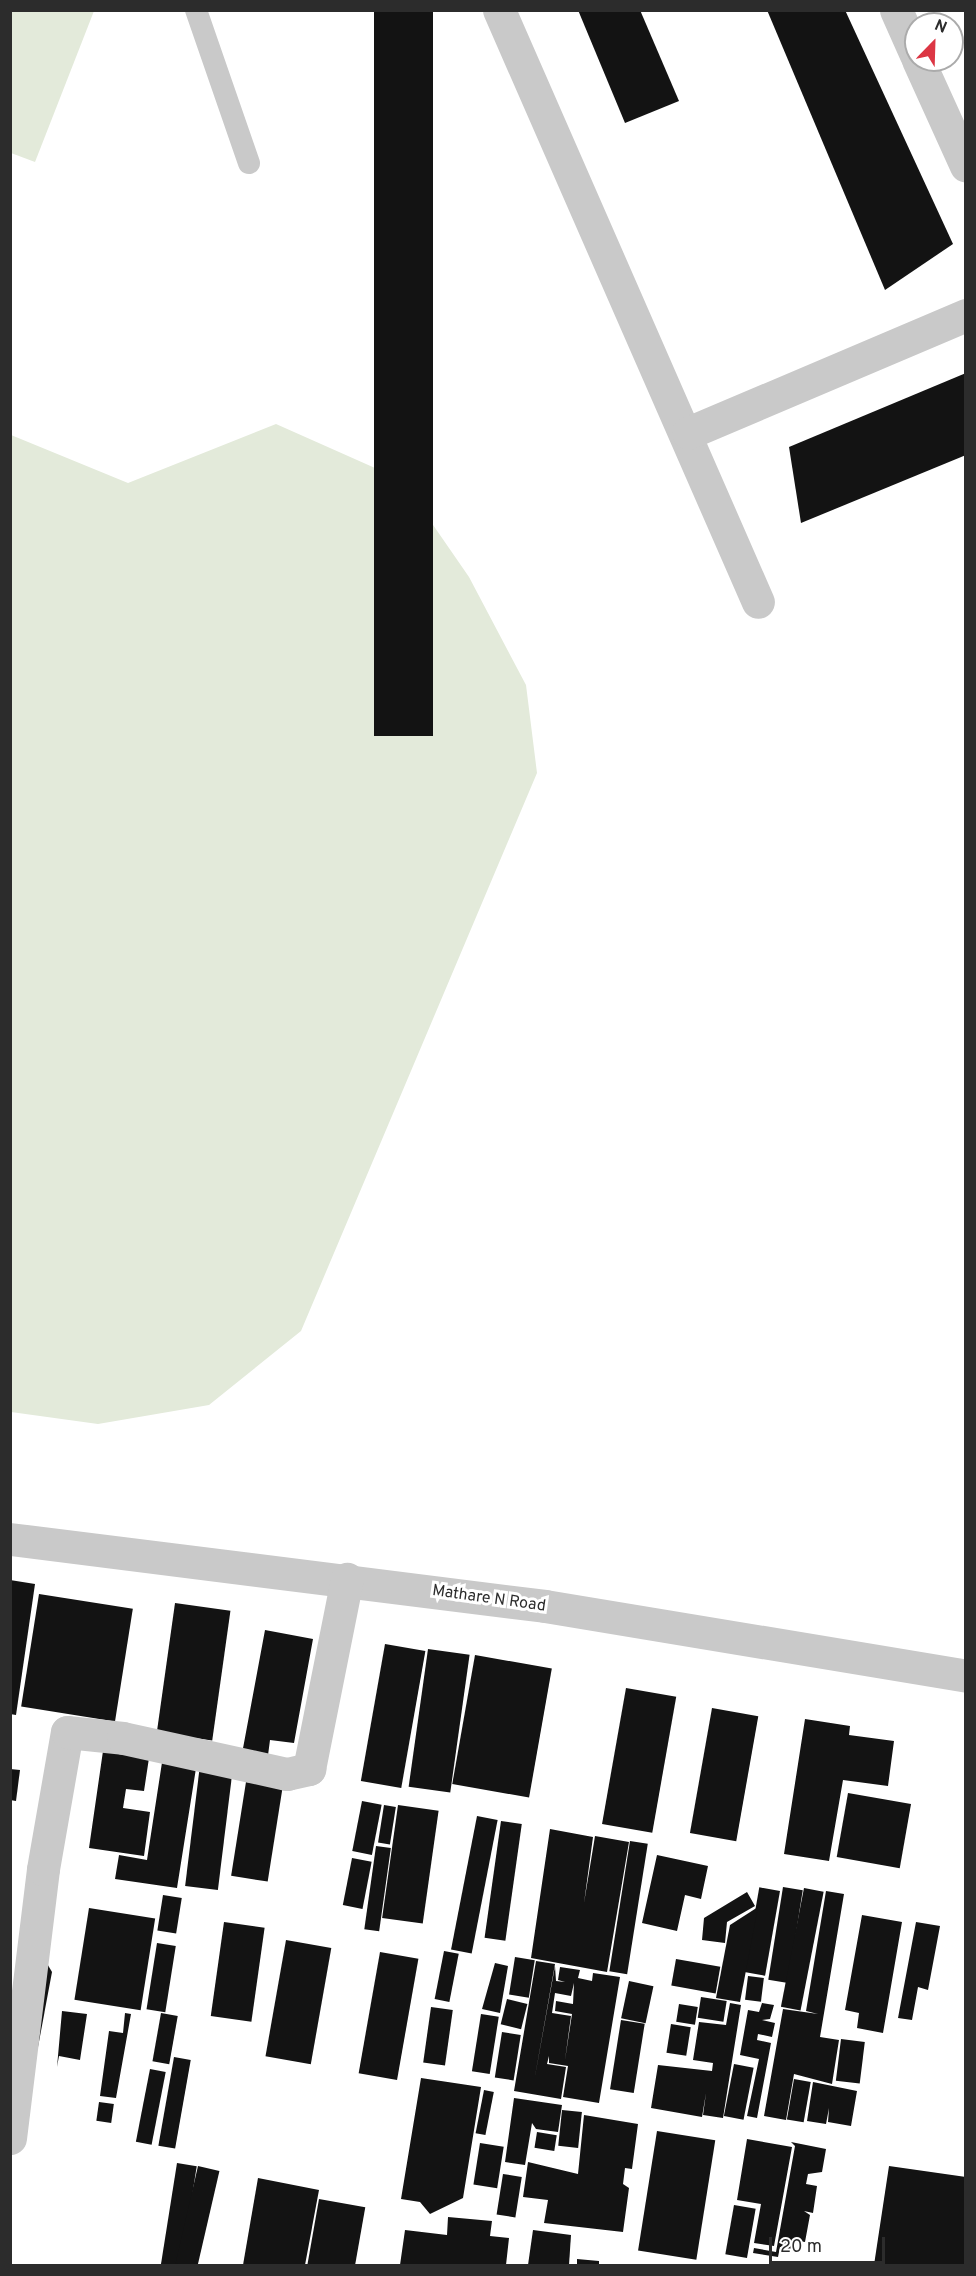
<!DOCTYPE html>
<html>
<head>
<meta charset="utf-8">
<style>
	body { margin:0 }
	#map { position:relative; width:976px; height:2276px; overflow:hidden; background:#fff; font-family:Overpass,sans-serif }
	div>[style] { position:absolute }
	.green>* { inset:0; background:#e3eada }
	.building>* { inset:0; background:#131313; transform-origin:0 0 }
	.service>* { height:22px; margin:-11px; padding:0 11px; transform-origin:11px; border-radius:11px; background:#c9c9c9 }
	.minor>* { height:33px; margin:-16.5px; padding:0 16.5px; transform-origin:16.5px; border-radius:16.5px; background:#c9c9c9 }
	span { translate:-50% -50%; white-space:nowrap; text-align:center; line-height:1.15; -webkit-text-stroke:6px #fff; paint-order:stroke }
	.street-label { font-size:16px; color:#2c2c2c }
	.frame { position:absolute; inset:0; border:12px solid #2c2c2c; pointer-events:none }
	.north { position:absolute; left:904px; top:12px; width:60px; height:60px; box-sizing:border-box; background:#fff; border:2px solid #ababab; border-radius:50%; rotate:23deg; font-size:16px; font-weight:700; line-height:24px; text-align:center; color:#2c2c2c }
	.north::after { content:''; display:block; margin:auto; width:21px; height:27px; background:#dc3644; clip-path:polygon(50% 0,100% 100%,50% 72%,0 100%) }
	.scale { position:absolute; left:769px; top:2237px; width:116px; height:27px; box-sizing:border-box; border:3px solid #2c2c2c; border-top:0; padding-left:8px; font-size:18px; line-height:21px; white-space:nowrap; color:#2c2c2c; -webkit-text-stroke:4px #fff; paint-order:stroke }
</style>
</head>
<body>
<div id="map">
	<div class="green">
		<i style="clip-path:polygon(10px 11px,94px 11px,35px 162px,11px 153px)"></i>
		<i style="clip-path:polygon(276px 424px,402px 480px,469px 577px,526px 685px,537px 773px,301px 1331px,209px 1405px,98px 1424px,11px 1412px,11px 435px,128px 483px)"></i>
	</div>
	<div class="building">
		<i style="left:374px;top:10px;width:59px;height:726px"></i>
		<i style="clip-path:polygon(578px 10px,640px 10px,679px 101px,625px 123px)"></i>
		<i style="clip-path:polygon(767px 10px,845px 10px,953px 244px,885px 290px)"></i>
		<i style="clip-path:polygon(966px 373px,966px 455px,801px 523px,789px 447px)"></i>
		<i style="clip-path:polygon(10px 1580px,35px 1584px,16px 1715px,10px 1714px)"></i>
		<i style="left:39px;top:1594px;width:95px;height:114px;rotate:9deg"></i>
		<i style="left:175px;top:1603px;width:56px;height:131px;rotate:8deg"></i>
		<i style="clip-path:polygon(265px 1630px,313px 1639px,294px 1743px,270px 1740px,267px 1763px,241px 1759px)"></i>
		<i style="left:385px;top:1644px;width:41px;height:139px;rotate:10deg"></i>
		<i style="left:428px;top:1649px;width:42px;height:139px;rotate:8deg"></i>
		<i style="left:475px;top:1655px;width:78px;height:131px;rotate:10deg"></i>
		<i style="left:626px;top:1688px;width:51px;height:138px;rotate:10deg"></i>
		<i style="left:712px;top:1708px;width:47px;height:127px;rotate:10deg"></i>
		<i style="clip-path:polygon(805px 1719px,850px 1726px,849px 1735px,894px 1741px,888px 1786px,843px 1780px,829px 1861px,784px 1854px)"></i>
		<i style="clip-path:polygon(103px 1751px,149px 1758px,144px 1791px,126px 1789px,123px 1808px,150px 1812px,144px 1856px,89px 1848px)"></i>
		<i style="clip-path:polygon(163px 1756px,197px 1762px,177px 1888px,115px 1879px,119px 1855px,147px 1860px)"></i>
		<i style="left:200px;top:1765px;width:33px;height:122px;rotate:7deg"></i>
		<i style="clip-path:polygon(10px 1769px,20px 1770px,16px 1801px,10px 1800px)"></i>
		<i style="left:246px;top:1782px;width:37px;height:95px;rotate:9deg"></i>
		<i style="left:848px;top:1793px;width:64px;height:65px;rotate:10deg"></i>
		<i style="left:362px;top:1801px;width:20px;height:51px;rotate:11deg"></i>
		<i style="left:384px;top:1805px;width:12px;height:38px;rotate:9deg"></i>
		<i style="left:398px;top:1805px;width:41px;height:114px;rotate:8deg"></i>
		<i style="left:477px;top:1816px;width:21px;height:136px;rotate:11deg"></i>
		<i style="left:501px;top:1821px;width:21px;height:118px;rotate:8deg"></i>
		<i style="clip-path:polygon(550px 1829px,593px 1837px,584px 1903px,595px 1836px,629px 1842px,607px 1972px,531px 1958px)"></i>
		<i style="left:630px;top:1841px;width:18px;height:132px;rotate:9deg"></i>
		<i style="left:376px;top:1846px;width:15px;height:84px;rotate:8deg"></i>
		<i style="clip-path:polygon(657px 1855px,708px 1866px,701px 1899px,685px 1895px,677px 1931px,642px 1923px)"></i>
		<i style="left:352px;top:1858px;width:20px;height:48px;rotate:11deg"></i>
		<i style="left:783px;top:1887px;width:20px;height:94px;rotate:9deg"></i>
		<i style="left:804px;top:1888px;width:20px;height:121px;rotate:11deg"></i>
		<i style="left:780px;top:1891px;width:86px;height:21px;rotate:100deg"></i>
		<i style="clip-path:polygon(826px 1891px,844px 1894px,820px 2037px,839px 2040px,832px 2084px,794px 2074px,786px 2120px,764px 2116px,783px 2009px,818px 2014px,806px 2011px)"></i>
		<i style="clip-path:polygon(747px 1892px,755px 1906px,727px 1922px,725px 1943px,702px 1940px,704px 1918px)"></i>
		<i style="left:163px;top:1895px;width:19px;height:36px;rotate:9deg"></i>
		<i style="clip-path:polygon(758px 1907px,740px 2002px,716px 1998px,730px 1925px)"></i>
		<i style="left:89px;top:1908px;width:67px;height:93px;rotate:9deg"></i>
		<i style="clip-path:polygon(862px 1915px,902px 1922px,883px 2033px,857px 2028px,859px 2013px,845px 2010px)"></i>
		<i style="left:224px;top:1922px;width:41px;height:95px;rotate:8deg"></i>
		<i style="clip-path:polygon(916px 1922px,940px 1926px,928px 1990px,918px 1987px,912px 2020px,898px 2018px)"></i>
		<i style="left:286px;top:1940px;width:46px;height:118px;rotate:10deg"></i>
		<i style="left:157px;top:1943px;width:19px;height:67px;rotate:9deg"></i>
		<i style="left:444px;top:1951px;width:15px;height:49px;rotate:11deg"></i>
		<i style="left:380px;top:1952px;width:39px;height:123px;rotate:10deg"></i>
		<i style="clip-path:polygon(42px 1955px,52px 1972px,38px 2047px)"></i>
		<i style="left:515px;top:1957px;width:20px;height:38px;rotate:9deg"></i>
		<i style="left:676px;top:1959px;width:45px;height:27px;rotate:10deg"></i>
		<i style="clip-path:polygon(evenodd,536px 1961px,555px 1964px,534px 2082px,555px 1966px,556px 1981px,565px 1982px,558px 1980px,560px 1967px,580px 1970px,578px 1978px,592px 1981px,593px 1973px,620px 1977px,599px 2103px,563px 2097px,568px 2066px,549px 2063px,549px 2056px,547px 2064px,566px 2067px,561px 2099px,514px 2091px,536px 1961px,574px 1983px,573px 2004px,556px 2001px,555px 2011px,572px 2014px,565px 2060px,571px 2016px,552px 2013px,555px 1993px,571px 1996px,574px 1983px)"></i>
		<i style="clip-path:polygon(495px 1963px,508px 1966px,500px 2013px,482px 2009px)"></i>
		<i style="left:748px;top:1976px;width:16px;height:24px;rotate:7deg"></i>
		<i style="left:629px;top:1981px;width:25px;height:38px;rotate:12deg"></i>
		<i style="left:701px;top:1997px;width:26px;height:21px;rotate:9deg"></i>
		<i style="left:507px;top:1999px;width:21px;height:26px;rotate:14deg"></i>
		<i style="clip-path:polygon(730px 2003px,741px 2005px,723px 2118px,703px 2115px,706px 2093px,702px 2117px,651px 2108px,658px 2065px,712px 2071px,713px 2063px,693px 2060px,699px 2022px,726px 2025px)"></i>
		<i style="clip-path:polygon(762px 2003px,774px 2005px,770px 2019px,762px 2020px,775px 2023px,772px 2037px,758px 2034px,757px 2040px,771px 2043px,757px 2118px,747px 2116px,759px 2059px,740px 2055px,748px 2010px,759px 2012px)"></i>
		<i style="left:679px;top:2004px;width:19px;height:18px;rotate:9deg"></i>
		<i style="left:431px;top:2007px;width:22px;height:56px;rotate:8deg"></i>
		<i style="clip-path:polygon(62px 2011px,87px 2014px,80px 2060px,59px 2056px,57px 2067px)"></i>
		<i style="clip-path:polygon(125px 2013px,131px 2014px,116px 2098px,100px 2096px,109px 2031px,123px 2033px)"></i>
		<i style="left:161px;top:2013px;width:17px;height:49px;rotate:10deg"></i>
		<i style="left:481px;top:2014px;width:18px;height:58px;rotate:9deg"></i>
		<i style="left:621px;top:2020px;width:24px;height:70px;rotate:9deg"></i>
		<i style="left:671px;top:2024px;width:20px;height:29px;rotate:9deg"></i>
		<i style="left:502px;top:2032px;width:19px;height:46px;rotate:9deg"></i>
		<i style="left:841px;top:2039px;width:24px;height:42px;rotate:7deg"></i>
		<i style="left:174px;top:2057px;width:17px;height:90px;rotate:10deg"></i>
		<i style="left:734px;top:2064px;width:20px;height:53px;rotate:11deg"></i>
		<i style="left:150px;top:2069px;width:16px;height:74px;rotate:11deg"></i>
		<i style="clip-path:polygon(421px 2078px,481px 2087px,463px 2198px,430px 2214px,420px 2202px,401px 2199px)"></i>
		<i style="left:794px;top:2079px;width:17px;height:41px;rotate:10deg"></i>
		<i style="clip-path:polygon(813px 2082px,857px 2091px,851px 2126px,828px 2122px,829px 2108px,826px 2124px,807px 2121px)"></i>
		<i style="left:484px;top:2090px;width:10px;height:44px;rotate:11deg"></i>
		<i style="clip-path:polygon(514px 2098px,562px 2105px,558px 2132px,536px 2129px,532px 2123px,525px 2165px,505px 2162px)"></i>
		<i style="left:99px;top:2102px;width:15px;height:19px;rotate:8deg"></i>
		<i style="left:562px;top:2110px;width:20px;height:36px;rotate:6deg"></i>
		<i style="clip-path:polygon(584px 2115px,638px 2124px,632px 2169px,625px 2168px,623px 2184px,629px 2188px,623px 2232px,544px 2223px,548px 2200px,523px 2197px,528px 2162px,578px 2174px)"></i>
		<i style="left:657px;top:2131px;width:59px;height:121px;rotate:9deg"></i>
		<i style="left:537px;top:2132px;width:20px;height:16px;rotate:9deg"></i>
		<i style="clip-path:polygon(747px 2139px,792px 2147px,774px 2246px,754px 2243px,761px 2204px,737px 2200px)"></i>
		<i style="clip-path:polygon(791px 2142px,826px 2149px,822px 2172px,808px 2174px,806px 2184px,817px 2186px,813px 2213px,804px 2211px,810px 2215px,805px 2242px,793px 2240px,791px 2250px,780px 2247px,778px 2257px,753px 2253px,754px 2248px,776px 2252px,795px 2146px)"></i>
		<i style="left:480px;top:2143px;width:24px;height:42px;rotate:9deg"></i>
		<i style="left:177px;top:2163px;width:20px;height:103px;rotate:9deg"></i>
		<i style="left:198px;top:2166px;width:22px;height:100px;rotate:13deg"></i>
		<i style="clip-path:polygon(889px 2166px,966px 2177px,966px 2265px,874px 2265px)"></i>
		<i style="left:503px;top:2174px;width:19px;height:41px;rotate:9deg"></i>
		<i style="clip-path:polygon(258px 2178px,319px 2190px,305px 2265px,243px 2265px)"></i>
		<i style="left:319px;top:2199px;width:47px;height:67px;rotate:10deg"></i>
		<i style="left:734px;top:2205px;width:22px;height:50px;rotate:10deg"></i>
		<i style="clip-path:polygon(448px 2217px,492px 2221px,490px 2236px,509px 2238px,506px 2265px,400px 2265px,405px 2230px,447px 2235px)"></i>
		<i style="clip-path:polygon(533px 2230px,571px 2235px,569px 2265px,528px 2265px)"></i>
		<i style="clip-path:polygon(577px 2259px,599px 2261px,599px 2265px,577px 2265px)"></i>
	</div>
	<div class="service">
		<i style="left:196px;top:10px;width:162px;rotate:70.9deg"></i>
	</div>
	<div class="minor">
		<i style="left:499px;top:10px;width:646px;rotate:66.37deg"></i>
		<i style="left:896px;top:10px;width:49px;rotate:66deg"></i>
		<i style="left:918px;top:60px;width:116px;rotate:65.6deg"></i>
		<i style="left:688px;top:433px;width:302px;rotate:-23deg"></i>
		<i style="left:10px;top:1539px;width:539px;rotate:7.14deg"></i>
		<i style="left:545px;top:1606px;width:427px;rotate:9.4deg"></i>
		<i style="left:10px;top:2138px;width:271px;rotate:-83deg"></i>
		<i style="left:43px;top:1869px;width:139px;rotate:-80.1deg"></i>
		<i style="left:67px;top:1732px;width:56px;rotate:6.1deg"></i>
		<i style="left:123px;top:1738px;width:168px;rotate:12.4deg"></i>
		<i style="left:287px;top:1774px;width:23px;rotate:-13deg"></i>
		<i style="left:309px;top:1769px;width:194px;rotate:-78.7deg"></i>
	</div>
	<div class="street-label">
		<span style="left:489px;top:1599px;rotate:8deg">Mathare N Road</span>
	</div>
	<div class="frame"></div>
	<div class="north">N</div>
	<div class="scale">20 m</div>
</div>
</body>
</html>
